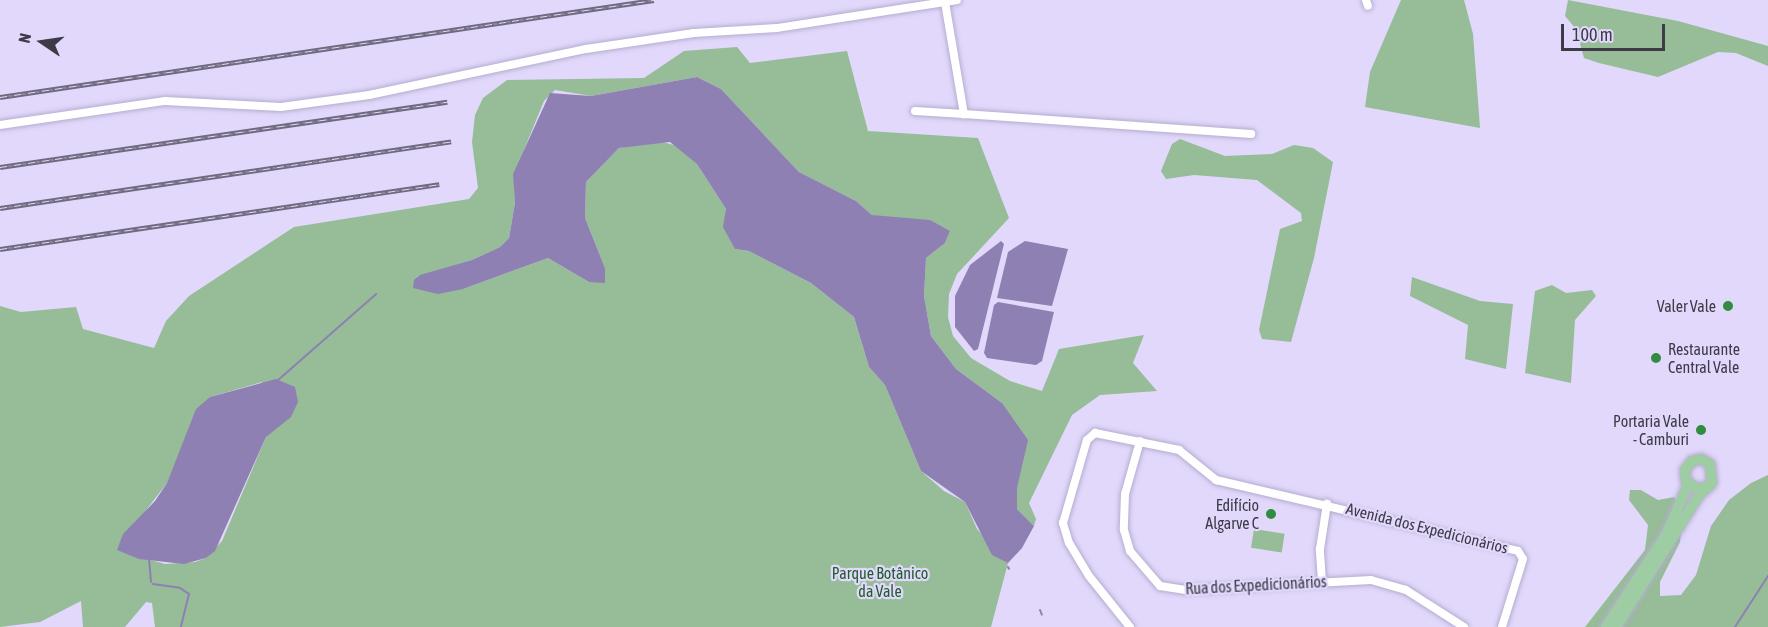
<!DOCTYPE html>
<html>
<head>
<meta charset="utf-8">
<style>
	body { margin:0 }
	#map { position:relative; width:1768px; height:627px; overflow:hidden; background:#e1d8fb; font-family:"Asap Condensed",sans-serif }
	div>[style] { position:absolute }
	.green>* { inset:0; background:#96bc98; transform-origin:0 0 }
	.water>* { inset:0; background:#8e80b3 }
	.stream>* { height:2px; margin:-1px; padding:0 1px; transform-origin:1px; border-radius:1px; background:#8e80b3 }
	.roads { filter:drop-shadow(0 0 2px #b5adce) drop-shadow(0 0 2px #b5adce) }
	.minor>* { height:8px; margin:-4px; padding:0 4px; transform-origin:4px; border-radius:4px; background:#fff }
	.major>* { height:10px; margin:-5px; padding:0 5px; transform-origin:5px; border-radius:5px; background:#9ecca3 }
	.rail>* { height:4.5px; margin-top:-2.25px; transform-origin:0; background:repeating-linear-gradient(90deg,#e1d8fb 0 7px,#6f6a7e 0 14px); box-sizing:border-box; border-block:2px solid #6f6a7e }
	.dots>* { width:16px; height:16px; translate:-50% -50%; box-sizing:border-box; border:3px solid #e1d8fb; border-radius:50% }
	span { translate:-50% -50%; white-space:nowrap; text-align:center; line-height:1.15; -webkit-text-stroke:4.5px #e1d8fb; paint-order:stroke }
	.poi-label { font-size:16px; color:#3e3a48 }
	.right { translate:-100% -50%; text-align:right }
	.left { translate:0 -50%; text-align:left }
	.street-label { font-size:16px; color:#3e3a48 }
	.park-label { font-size:16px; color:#205e29 }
	.north { position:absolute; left:12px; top:12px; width:60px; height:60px; -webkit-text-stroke:4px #e1d8fb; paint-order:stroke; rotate:283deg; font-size:16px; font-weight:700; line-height:24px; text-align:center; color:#3e3a48 }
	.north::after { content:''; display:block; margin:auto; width:21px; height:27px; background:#3e3a48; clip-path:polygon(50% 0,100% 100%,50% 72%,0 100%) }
	.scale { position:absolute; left:1561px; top:24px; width:104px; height:27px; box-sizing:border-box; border:3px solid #3e3a48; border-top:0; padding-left:8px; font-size:18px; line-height:21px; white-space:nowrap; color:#3e3a48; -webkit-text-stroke:4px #e1d8fb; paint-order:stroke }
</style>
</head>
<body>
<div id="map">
	<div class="green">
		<i style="clip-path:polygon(1401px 0,1464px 0,1473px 34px,1480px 128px,1365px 107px,1370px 72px)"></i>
		<i style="clip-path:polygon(1568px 0,1678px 21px,1768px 46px,1768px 66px,1736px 53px,1718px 52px,1658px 77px,1599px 63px,1584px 58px,1576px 29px,1565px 16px)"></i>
		<i style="clip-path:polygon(evenodd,737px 47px,750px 63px,847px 51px,868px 131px,978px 138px,1009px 218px,957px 274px,949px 294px,948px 317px,953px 336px,971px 358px,1010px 381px,1042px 391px,1059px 349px,1144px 335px,1133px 363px,1157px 391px,1100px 395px,1072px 415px,1029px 503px,1036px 519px,1034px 526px,1017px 509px,1002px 403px,956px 369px,931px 336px,924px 296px,926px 258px,945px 243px,950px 231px,872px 215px,856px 201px,799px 172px,721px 89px,697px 77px,591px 96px,555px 90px,544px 101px,514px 174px,515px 203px,509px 238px,500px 247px,472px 260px,417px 277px,463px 289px,548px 258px,589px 282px,605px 268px,585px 218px,586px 182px,619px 148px,658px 141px,678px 146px,697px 164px,726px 209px,735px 249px,749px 251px,811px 283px,854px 317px,869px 367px,885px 385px,921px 471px,944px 491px,965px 502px,977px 529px,1008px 563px,991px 627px,155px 627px,152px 603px,146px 602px,125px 627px,83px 627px,81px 601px,40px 622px,0 627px,0 306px,21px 312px,76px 307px,83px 329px,154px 348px,166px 321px,189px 296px,294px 227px,469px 199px,478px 188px,472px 142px,475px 115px,483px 98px,507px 80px,644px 78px,684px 51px,737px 47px,262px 382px,266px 437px,222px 541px,206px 558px,195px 562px,165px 564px,147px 559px,140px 518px,167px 483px,210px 397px,262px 382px)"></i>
		<i style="clip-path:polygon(1180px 139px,1225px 156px,1272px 154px,1294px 145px,1313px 148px,1333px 162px,1314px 258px,1291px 342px,1262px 339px,1259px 330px,1280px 229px,1302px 221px,1301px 213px,1257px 180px,1194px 175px,1166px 179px,1161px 171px,1172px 144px)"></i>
		<i style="clip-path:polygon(1412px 277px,1480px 301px,1513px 304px,1506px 369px,1465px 359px,1468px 325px,1410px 296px)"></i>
		<i style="clip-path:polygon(1552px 285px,1566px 293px,1592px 290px,1596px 296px,1575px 320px,1571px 383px,1525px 373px,1535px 291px)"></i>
		<i style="clip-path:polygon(1768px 475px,1768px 627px,1585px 627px,1645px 550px,1648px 525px,1629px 500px,1630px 490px,1641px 490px,1658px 500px,1674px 497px,1683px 509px,1680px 542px,1660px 582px,1660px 596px,1681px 595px,1696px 575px,1711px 526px,1729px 500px,1751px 483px)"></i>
		<i style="left:1254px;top:529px;width:31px;height:19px;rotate:9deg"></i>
	</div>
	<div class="water">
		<i style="clip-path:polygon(697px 77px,721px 89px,799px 172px,856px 201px,872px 215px,930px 220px,950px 231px,945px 243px,926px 258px,924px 296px,931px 336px,956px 369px,1002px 403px,1028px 440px,1017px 488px,1017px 509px,1034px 526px,1022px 548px,1008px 563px,992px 555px,965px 502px,921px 471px,885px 385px,869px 367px,854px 317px,811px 283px,749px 251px,735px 249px,723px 227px,726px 209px,697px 164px,670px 142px,619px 148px,586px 182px,585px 218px,605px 268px,605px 283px,589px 282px,548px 258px,463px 289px,438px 294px,413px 288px,414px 280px,420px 275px,472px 260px,500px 247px,509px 238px,515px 203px,513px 174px,550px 93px,591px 96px)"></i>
		<i style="clip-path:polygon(1001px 241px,1004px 244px,978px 349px,974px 351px,955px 327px,955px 296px,970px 265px)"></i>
		<i style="clip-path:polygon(1025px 241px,1068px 249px,1052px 306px,997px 298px,1008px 252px)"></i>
		<i style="clip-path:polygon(998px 302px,1054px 312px,1042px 361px,1036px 365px,987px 358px,984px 353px,994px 305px)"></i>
		<i style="clip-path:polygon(276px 379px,295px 387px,298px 402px,291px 417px,266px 437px,215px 551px,206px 558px,184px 564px,139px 559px,117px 550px,123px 534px,155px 501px,167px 483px,196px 409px,210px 397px)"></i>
	</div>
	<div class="stream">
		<i style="left:277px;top:381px;width:132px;rotate:-41.3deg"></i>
		<i style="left:149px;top:559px;width:23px;rotate:85deg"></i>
		<i style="left:1008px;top:567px;width:2px;rotate:63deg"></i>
		<i style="left:153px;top:584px;width:27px;rotate:8deg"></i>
		<i style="left:180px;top:588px;width:11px;rotate:34deg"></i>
		<i style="left:189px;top:594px;width:34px;rotate:104deg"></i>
		<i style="left:1040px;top:610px;width:5px;rotate:68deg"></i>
		<i style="left:1735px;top:627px;width:61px;rotate:-57.1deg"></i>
	</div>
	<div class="roads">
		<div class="minor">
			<i style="left:1366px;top:0;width:6px;rotate:72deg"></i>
			<i style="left:945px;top:2px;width:114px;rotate:80.4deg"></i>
			<i style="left:964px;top:114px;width:288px;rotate:4deg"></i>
			<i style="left:915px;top:111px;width:49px;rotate:3.5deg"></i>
			<i style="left:0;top:125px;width:167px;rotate:-8.3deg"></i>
			<i style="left:165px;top:101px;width:116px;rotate:3deg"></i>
			<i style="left:281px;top:107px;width:89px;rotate:-7.8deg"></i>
			<i style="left:369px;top:95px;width:222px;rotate:-12deg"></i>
			<i style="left:586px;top:49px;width:109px;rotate:-8.4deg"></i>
			<i style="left:694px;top:33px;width:83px;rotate:-3.4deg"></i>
			<i style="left:777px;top:28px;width:182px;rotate:-8.8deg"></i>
			<i style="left:1140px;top:441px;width:55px;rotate:105.8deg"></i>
			<i style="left:1125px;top:494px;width:36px;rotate:92deg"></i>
			<i style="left:1124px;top:530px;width:22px;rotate:74deg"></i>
			<i style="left:1130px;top:551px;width:46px;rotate:49.4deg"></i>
			<i style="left:1160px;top:586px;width:26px;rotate:9deg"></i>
			<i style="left:1186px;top:590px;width:185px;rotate:-3.1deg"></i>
			<i style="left:1371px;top:580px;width:36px;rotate:16deg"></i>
			<i style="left:1406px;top:590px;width:69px;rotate:32.5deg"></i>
			<i style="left:1322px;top:581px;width:32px;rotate:-94deg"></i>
			<i style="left:1320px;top:549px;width:46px;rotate:-81.2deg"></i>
			<i style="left:1130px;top:627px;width:65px;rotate:-128.8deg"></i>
			<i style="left:1089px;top:576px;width:39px;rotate:-121deg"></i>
			<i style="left:1069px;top:543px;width:21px;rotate:-107deg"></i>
			<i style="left:1063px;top:523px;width:86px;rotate:-73.9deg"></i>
			<i style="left:1087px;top:440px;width:11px;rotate:-41deg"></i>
			<i style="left:1095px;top:433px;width:86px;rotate:11.4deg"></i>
			<i style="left:1179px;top:450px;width:48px;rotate:39deg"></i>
			<i style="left:1216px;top:480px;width:310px;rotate:13.2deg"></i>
			<i style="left:1518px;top:551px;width:9px;rotate:58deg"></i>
			<i style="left:1523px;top:559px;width:71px;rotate:107.2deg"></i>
		</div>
		<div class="major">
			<i style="left:1606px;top:627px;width:110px;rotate:-56.9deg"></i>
			<i style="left:1666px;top:535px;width:55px;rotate:-66.3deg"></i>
			<i style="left:1616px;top:627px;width:156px;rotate:-57.8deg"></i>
			<i style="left:1699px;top:495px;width:15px;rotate:-42deg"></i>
			<i style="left:1710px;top:485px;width:4px;rotate:-56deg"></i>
			<i style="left:1712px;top:482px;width:18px;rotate:-96deg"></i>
			<i style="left:1710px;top:464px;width:10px;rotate:-151deg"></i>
			<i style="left:1701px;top:459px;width:9px;rotate:167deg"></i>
			<i style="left:1692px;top:461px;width:11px;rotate:128deg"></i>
			<i style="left:1685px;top:470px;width:11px;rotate:85deg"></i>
			<i style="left:1686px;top:481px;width:14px;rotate:36deg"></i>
			<i style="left:1697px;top:489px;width:10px;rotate:-11deg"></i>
		</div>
	</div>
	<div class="rail">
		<i style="left:0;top:97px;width:661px;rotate:-8.44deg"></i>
		<i style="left:0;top:167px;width:452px;rotate:-8.3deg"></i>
		<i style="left:0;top:208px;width:456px;rotate:-8.4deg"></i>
		<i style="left:0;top:249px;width:444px;rotate:-8.4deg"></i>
	</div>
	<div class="dots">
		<i style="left:1728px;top:306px;background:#308c3e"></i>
		<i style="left:1656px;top:358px;background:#308c3e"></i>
		<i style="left:1701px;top:430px;background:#308c3e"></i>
		<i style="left:1271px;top:514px;background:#308c3e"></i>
	</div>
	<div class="poi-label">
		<span class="right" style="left:1716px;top:306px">Valer Vale</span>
		<span class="left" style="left:1668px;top:358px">Restaurante<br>Central Vale</span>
		<span class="right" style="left:1689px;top:430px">Portaria Vale<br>- Camburi</span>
		<span class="right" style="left:1259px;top:514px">Edifício<br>Algarve C</span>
	</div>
	<div class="street-label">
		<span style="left:1427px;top:528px;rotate:14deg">Avenida dos Expedicionários</span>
		<span style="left:1256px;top:585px;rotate:-3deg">Rua dos Expedicionários</span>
	</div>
	<div class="park-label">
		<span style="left:880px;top:582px">Parque Botânico<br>da Vale</span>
	</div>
	<div class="north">N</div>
	<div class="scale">100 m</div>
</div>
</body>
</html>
